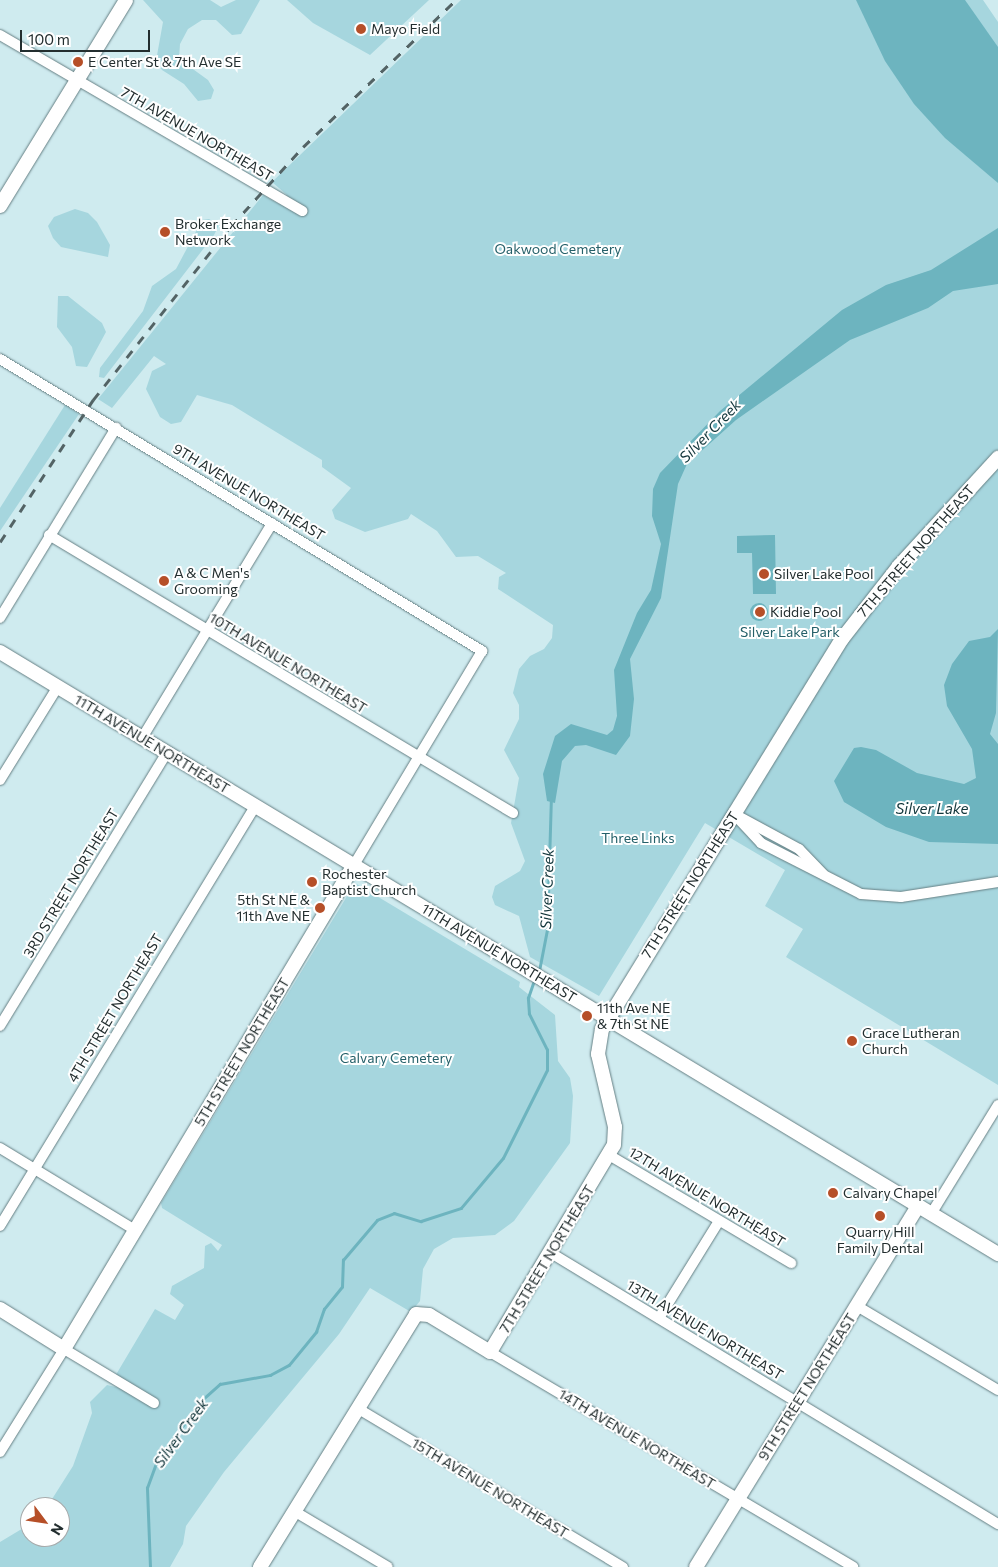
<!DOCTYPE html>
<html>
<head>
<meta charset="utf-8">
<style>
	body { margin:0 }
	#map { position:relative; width:998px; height:1567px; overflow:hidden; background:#cfebef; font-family:Commissioner,sans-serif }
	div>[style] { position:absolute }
	.green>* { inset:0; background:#a6d6de }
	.water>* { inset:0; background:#6db4bf }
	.round { border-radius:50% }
	.stream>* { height:2.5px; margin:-1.25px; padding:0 1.25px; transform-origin:1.25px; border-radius:1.25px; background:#6db4bf }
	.roads { filter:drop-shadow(0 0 1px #657f83) drop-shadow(0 0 1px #657f83) }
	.street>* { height:10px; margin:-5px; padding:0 5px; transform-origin:5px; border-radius:5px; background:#fff }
	.secondary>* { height:14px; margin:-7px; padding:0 7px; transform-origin:7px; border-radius:7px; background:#fff }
	.rail>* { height:2.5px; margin-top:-1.25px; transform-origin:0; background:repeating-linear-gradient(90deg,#536365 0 9px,transparent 0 18px) }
	.dots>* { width:14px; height:14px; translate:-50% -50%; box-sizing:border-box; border:2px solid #fff; border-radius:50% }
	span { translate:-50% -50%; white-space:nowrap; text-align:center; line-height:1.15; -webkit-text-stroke:4px #fff; paint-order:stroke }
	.poi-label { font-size:14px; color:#232e2f }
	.left { translate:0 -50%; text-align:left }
	.right { translate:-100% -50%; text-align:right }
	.street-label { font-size:14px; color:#232e2f }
	.park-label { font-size:14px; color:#256069 }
	.water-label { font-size:15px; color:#12363b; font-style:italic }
	.north { position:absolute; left:20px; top:1497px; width:50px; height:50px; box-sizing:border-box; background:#fff; border:1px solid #a7abac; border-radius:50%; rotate:121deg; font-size:14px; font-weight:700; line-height:20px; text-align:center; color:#232e2f }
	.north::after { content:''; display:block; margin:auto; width:18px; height:22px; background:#b64f28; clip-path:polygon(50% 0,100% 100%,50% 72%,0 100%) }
	.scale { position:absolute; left:20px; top:30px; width:130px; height:22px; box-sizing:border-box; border:2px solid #232e2f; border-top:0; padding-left:6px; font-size:15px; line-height:18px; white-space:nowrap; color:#232e2f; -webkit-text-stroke:4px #fff; paint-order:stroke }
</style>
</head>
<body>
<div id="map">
	<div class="green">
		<i style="clip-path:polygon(143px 0,210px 0,221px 7px,236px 0,260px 0,241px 34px,232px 35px,216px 20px,202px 20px,188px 29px,180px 44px,179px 59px,208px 80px,214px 90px,211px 99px,198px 101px,184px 84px,162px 70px,156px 61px,163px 22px)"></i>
		<i style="clip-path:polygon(287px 0,429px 0,370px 55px,313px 23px)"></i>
		<i style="clip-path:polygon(461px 0,983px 0,998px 22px,998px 1085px,786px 957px,803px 929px,765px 906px,785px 870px,705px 823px,599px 996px,530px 957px,519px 916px,495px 905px,492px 897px,495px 886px,520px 871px,525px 861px,511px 823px,519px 778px,504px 750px,519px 719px,519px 705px,513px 693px,519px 669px,530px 656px,544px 649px,552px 638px,553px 625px,498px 589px,499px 577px,506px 573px,478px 556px,456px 557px,437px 531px,411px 514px,408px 519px,365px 532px,335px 519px,332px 510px,351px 488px,322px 467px,322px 460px,232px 405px,197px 395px,181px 422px,171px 424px,160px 417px,146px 389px,152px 371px,166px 364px,154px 356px,112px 408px,98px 399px,263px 195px,279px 204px,287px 195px,272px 182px)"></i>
		<i style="clip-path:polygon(75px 209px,88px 213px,97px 222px,110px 245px,108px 257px,61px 247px,53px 238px,48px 226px,54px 217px)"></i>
		<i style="clip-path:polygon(209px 219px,219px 225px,214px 235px,104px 378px,99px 377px,100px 368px,143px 311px,152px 286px,176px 269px,202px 220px)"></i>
		<i style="clip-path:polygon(58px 296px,68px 296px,102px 323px,106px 332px,87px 367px,76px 366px,72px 347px,57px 327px)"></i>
		<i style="clip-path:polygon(65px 405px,79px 414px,0 531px,0 508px)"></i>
		<i style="clip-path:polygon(355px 883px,520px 982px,519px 987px,555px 1015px,558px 1061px,570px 1078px,573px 1096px,570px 1143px,514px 1221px,495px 1235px,453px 1238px,434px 1249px,423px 1269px,420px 1301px,411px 1312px,370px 1288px,339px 1334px,224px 1472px,186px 1526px,183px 1544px,170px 1567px,0 1567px,0 1542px,30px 1524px,30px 1537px,60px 1537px,60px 1507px,47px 1507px,73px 1466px,92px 1413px,90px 1402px,107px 1385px,133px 1391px,114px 1378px,155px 1309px,175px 1320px,184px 1305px,170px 1294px,172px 1286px,204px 1268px,205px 1246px,211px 1243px,218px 1251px,222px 1245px,162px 1208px,161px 1203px)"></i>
	</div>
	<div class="water">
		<i style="clip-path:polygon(856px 0,965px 0,998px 47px,998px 183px,945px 138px,914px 104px,885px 61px)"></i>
		<i style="clip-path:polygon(998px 228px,998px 284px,953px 291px,928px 308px,850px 340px,736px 420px,687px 464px,678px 484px,661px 598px,630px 659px,634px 699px,630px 736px,616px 755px,586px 745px,575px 746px,562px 761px,555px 803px,547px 801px,543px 774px,555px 736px,571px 724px,607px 735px,613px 730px,617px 716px,614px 670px,637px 613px,651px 590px,661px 544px,652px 516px,653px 489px,660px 473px,720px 411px,842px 310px,886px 285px,931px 270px)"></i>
		<i style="clip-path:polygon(775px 535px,776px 594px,753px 594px,752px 553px,737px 553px,737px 536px)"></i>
		<i class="round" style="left:750px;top:603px;width:18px;height:18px"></i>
		<i style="clip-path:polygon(998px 629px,996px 713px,990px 734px,998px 744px,998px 844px,929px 842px,886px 827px,844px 802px,834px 781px,854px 748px,861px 747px,876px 750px,917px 773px,964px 784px,976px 778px,972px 749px,947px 706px,944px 685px,952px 664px,969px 641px,990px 637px)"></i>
	</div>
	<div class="stream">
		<i style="left:539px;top:971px;width:42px;rotate:-79deg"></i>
		<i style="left:547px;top:930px;width:131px;rotate:-88.3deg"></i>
		<i style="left:150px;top:1567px;width:79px;rotate:-92.2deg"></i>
		<i style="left:147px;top:1488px;width:30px;rotate:-70deg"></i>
		<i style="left:157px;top:1460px;width:75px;rotate:-53.1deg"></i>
		<i style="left:202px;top:1400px;width:24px;rotate:-42deg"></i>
		<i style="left:220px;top:1384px;width:51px;rotate:-10.2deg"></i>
		<i style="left:270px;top:1375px;width:21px;rotate:-28deg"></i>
		<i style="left:289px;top:1365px;width:43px;rotate:-50.7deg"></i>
		<i style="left:316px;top:1332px;width:24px;rotate:-71deg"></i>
		<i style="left:324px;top:1309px;width:28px;rotate:-51deg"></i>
		<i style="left:342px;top:1287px;width:27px;rotate:-88deg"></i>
		<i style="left:343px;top:1260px;width:52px;rotate:-49.6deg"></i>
		<i style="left:377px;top:1220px;width:18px;rotate:-22deg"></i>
		<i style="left:394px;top:1213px;width:28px;rotate:17deg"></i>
		<i style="left:421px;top:1221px;width:42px;rotate:-18deg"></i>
		<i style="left:461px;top:1208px;width:65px;rotate:-50deg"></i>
		<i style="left:503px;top:1158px;width:98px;rotate:-63.4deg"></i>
		<i style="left:547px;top:1070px;width:20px;rotate:-90deg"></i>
		<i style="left:547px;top:1050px;width:40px;rotate:-116.6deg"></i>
		<i style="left:529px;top:1014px;width:16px;rotate:-94deg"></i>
		<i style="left:528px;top:998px;width:18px;rotate:-71deg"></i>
	</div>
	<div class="roads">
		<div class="street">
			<i style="left:0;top:35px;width:350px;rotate:30.2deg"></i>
			<i style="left:0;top:359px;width:564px;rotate:31.21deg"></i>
			<i style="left:482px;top:651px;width:249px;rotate:120.9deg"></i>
			<i style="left:49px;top:535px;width:541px;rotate:30.93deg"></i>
			<i style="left:0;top:618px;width:223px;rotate:-58.6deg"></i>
			<i style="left:142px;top:738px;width:251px;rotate:-58.8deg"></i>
			<i style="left:0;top:780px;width:108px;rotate:-58.2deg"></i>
			<i style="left:734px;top:814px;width:40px;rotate:47deg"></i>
			<i style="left:761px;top:843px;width:112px;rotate:27deg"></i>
			<i style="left:861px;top:894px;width:40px;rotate:4.3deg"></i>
			<i style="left:901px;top:897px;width:98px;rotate:-8.8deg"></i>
			<i style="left:734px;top:814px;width:74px;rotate:28.3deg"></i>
			<i style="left:799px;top:849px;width:35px;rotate:46deg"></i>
			<i style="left:0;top:1026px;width:319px;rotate:-58.6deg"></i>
			<i style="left:0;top:1148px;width:158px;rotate:31.3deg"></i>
			<i style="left:609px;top:1155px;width:212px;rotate:30.7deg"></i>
			<i style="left:931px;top:1214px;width:128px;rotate:-58.4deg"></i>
			<i style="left:0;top:1226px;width:491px;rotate:-58.7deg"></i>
			<i style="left:551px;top:1253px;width:523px;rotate:31.23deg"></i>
			<i style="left:857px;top:1306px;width:164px;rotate:30.8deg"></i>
			<i style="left:659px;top:1318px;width:114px;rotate:-58.3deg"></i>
			<i style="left:490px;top:1352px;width:422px;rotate:30.6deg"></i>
			<i style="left:357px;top:1408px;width:310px;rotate:30.9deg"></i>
			<i style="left:0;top:1452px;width:121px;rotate:-58.1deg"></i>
			<i style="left:64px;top:1349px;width:105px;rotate:31deg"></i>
			<i style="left:294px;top:1511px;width:109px;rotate:30.8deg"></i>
		</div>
		<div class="secondary">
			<i style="left:0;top:206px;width:241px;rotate:-58.5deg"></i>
			<i style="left:0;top:652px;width:1166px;rotate:31.1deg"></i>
			<i style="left:0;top:1309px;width:75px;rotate:32deg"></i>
			<i style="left:64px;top:1349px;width:564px;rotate:-59.07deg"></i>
			<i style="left:260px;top:1567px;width:297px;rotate:-58.3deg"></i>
			<i style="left:416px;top:1314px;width:13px;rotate:4deg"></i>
			<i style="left:429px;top:1315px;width:71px;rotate:31.2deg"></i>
			<i style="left:490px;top:1352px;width:241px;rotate:-59.1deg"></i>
			<i style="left:614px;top:1145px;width:18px;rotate:-87deg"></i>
			<i style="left:615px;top:1127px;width:75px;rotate:-103.1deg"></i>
			<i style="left:598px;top:1054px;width:25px;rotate:-81deg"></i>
			<i style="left:602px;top:1029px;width:458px;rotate:-58.4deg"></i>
			<i style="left:842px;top:639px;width:93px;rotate:-52deg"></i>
			<i style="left:899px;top:566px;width:147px;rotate:-47.5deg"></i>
			<i style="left:696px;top:1567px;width:424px;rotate:-58.4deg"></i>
		</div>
	</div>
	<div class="rail">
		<i style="left:0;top:542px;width:170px;rotate:-56.8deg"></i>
		<i style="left:93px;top:400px;width:222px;rotate:-51.6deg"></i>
		<i style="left:231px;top:226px;width:107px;rotate:-47.7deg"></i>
		<i style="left:303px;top:147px;width:212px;rotate:-43.9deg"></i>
	</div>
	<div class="dots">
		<i style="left:361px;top:29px;background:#b64f28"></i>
		<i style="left:78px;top:62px;background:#b64f28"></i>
		<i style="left:165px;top:232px;background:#b64f28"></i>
		<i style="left:764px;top:574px;background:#b64f28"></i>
		<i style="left:164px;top:581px;background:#b64f28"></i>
		<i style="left:760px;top:612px;background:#b64f28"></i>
		<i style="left:312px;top:882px;background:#b64f28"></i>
		<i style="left:320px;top:908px;background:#b64f28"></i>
		<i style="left:587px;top:1016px;background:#b64f28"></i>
		<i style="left:852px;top:1041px;background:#b64f28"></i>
		<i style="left:833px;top:1193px;background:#b64f28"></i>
		<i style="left:880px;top:1216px;background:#b64f28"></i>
	</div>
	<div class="poi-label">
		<span class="left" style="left:371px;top:29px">Mayo Field</span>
		<span class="left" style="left:88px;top:62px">E Center St &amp; 7th Ave SE</span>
		<span class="left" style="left:175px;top:232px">Broker Exchange<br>Network</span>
		<span class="left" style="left:174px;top:581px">A &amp; C Men's<br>Grooming</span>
		<span class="left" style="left:774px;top:574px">Silver Lake Pool</span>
		<span class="left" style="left:770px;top:612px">Kiddie Pool</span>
		<span class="left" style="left:322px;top:882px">Rochester<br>Baptist Church</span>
		<span class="right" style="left:310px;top:908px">5th St NE &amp;<br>11th Ave NE</span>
		<span class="left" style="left:597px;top:1016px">11th Ave NE<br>&amp; 7th St NE</span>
		<span class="left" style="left:862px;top:1041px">Grace Lutheran<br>Church</span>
		<span class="left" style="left:843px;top:1193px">Calvary Chapel</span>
		<span style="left:880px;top:1240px">Quarry Hill<br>Family Dental</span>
	</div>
	<div class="street-label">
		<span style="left:197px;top:134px;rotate:30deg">7TH AVENUE NORTHEAST</span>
		<span style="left:249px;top:492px;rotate:31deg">9TH AVENUE NORTHEAST</span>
		<span style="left:916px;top:551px;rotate:-49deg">7TH STREET NORTHEAST</span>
		<span style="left:288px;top:663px;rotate:31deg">10TH AVENUE NORTHEAST</span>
		<span style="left:152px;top:744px;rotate:31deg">11TH AVENUE NORTHEAST</span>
		<span style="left:71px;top:883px;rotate:-59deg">3RD STREET NORTHEAST</span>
		<span style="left:690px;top:885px;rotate:-58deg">7TH STREET NORTHEAST</span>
		<span style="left:499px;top:953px;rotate:31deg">11TH AVENUE NORTHEAST</span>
		<span style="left:115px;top:1008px;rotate:-59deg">4TH STREET NORTHEAST</span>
		<span style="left:242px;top:1052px;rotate:-59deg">5TH STREET NORTHEAST</span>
		<span style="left:707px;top:1197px;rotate:31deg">12TH AVENUE NORTHEAST</span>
		<span style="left:547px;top:1259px;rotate:-59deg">7TH STREET NORTHEAST</span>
		<span style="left:705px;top:1330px;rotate:31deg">13TH AVENUE NORTHEAST</span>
		<span style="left:807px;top:1387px;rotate:-58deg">9TH STREET NORTHEAST</span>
		<span style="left:637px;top:1439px;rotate:31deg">14TH AVENUE NORTHEAST</span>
		<span style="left:490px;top:1488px;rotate:31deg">15TH AVENUE NORTHEAST</span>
	</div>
	<div class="park-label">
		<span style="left:558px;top:249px">Oakwood Cemetery</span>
		<span style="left:790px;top:632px">Silver Lake Park</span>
		<span style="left:638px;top:838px">Three Links</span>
		<span style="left:396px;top:1058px">Calvary Cemetery</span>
	</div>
	<div class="water-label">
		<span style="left:710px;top:431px;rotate:-46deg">Silver Creek</span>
		<span style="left:932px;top:809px">Silver Lake</span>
		<span style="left:547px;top:889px;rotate:-88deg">Silver Creek</span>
		<span style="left:181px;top:1433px;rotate:-54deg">Silver Creek</span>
	</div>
	<div class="north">N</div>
	<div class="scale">100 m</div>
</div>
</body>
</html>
